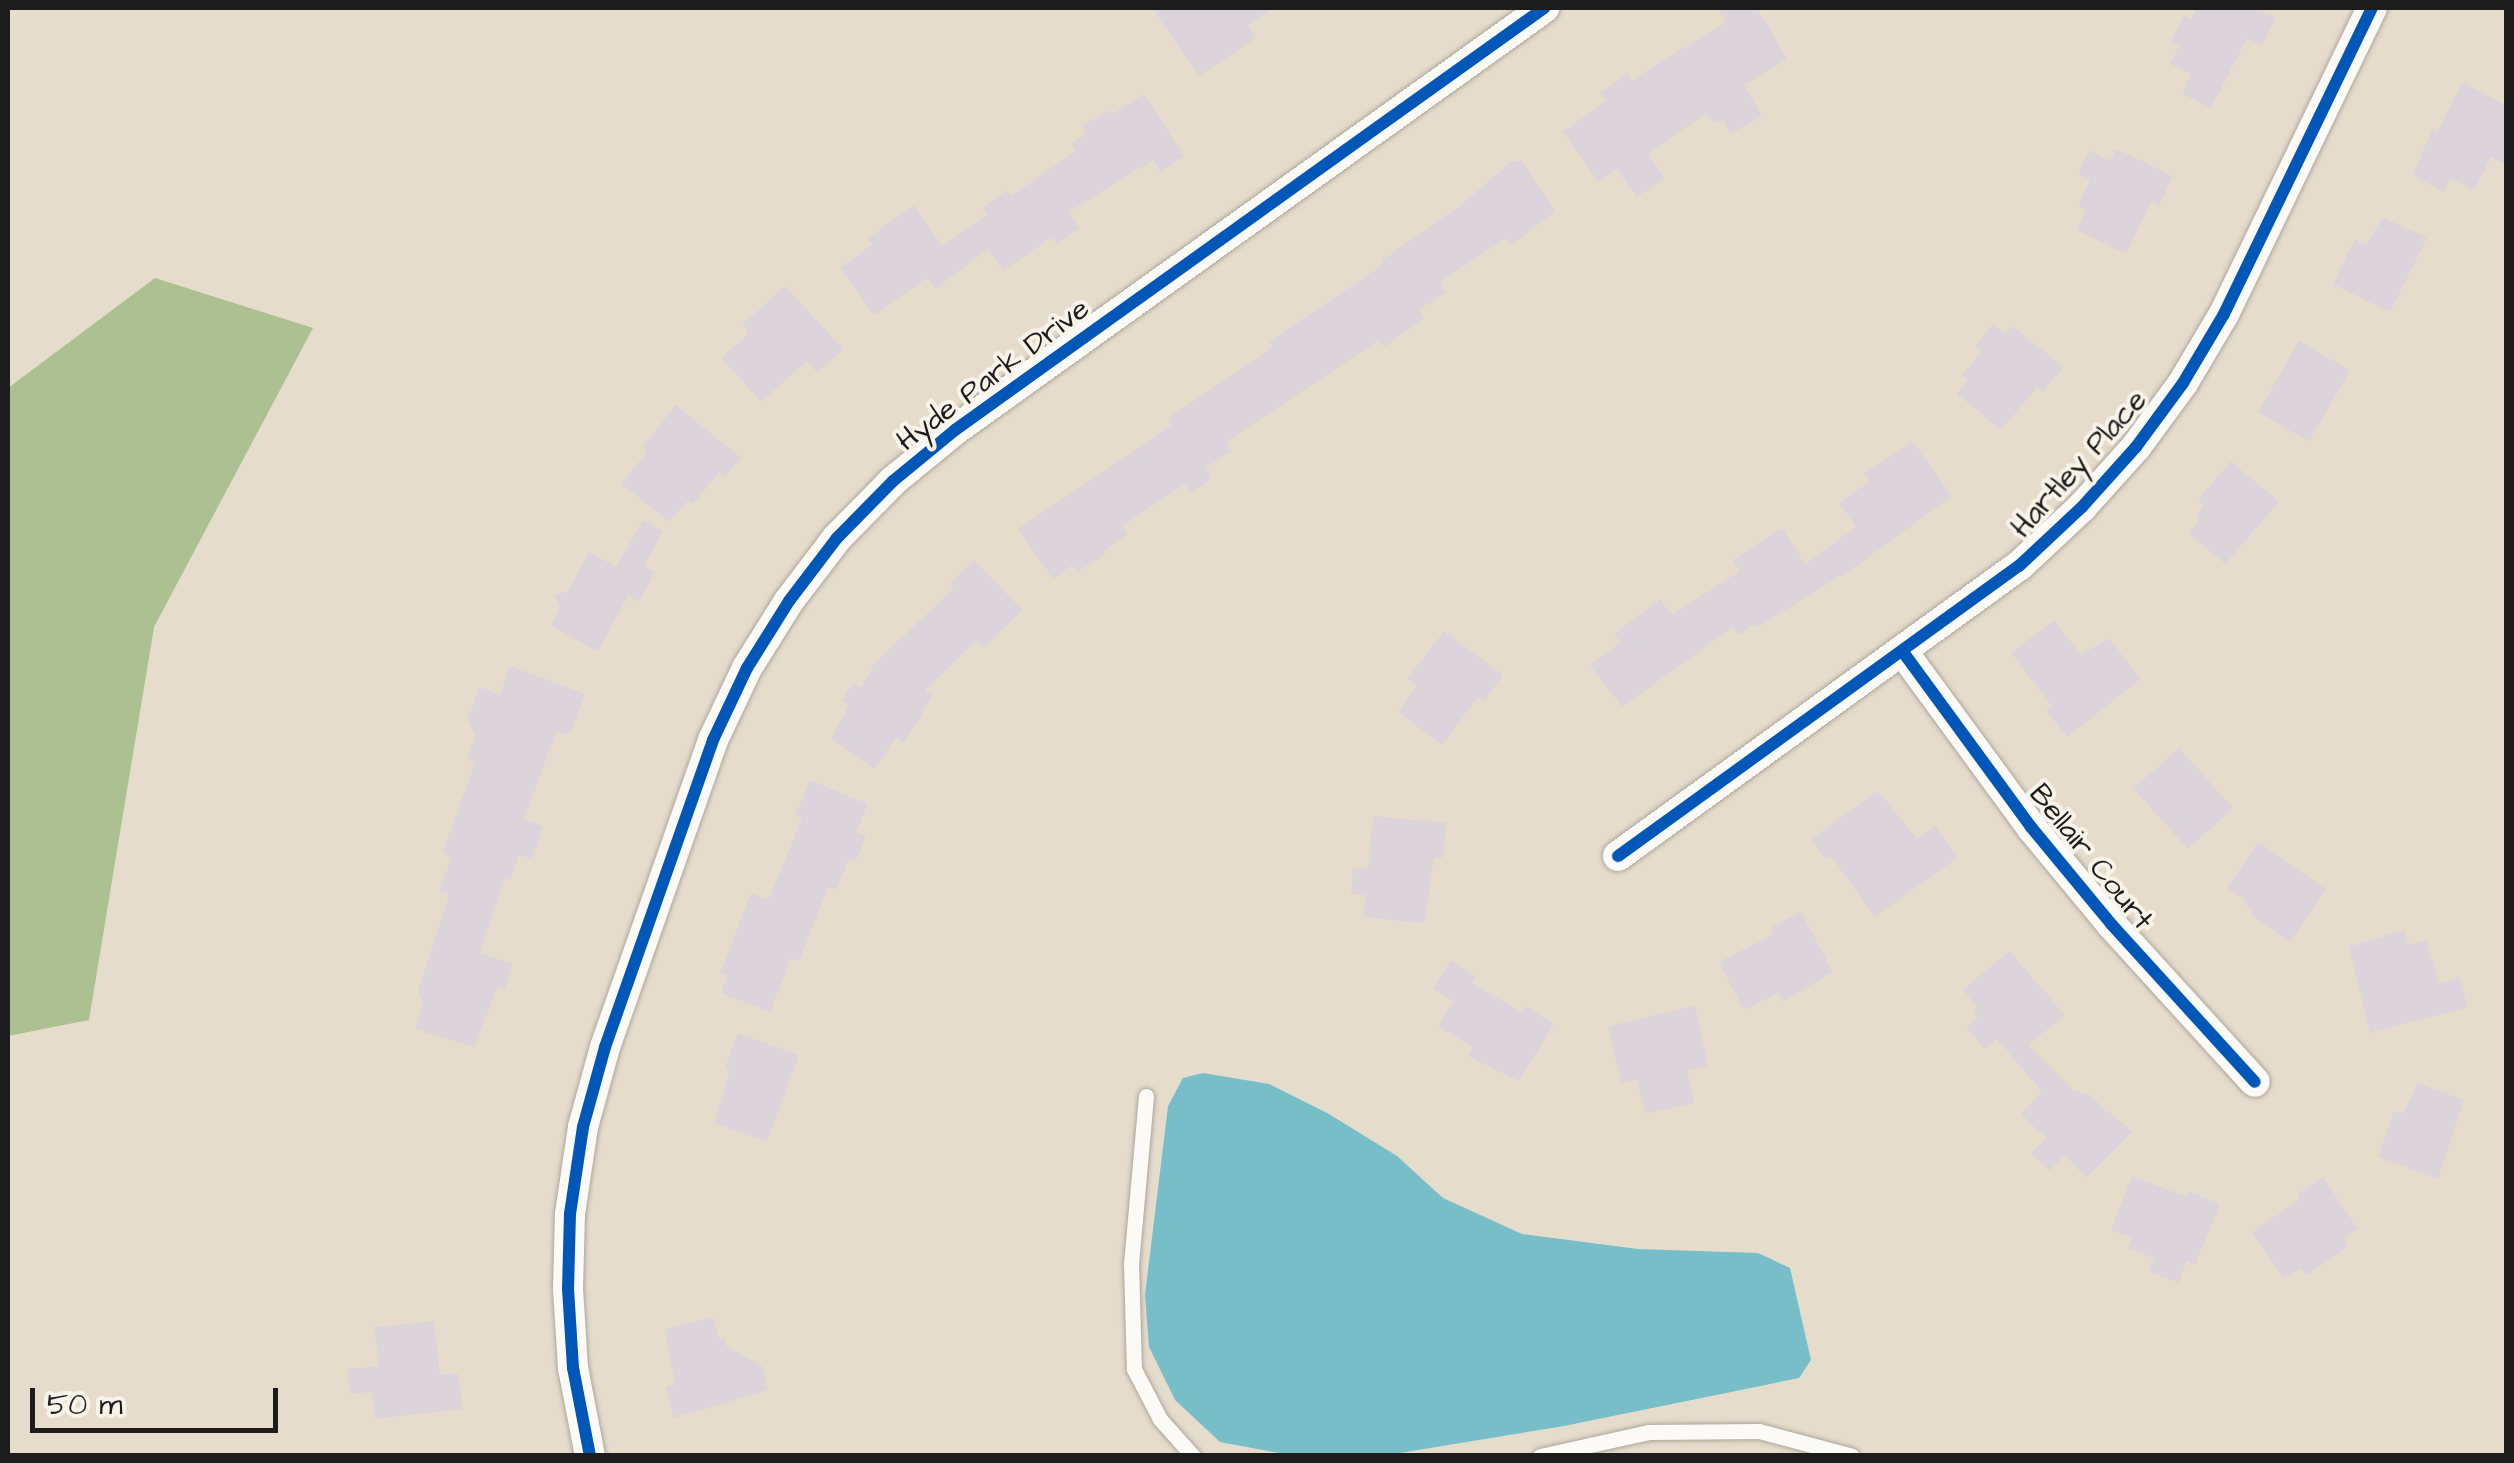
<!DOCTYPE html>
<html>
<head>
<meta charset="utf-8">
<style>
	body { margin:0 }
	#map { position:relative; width:2514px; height:1463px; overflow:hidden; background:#e6dccc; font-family:"Architects Daughter",sans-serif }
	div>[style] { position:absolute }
	.forest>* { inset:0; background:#acc091 }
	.water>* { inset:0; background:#78bec8 }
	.building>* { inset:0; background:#dcd4db; transform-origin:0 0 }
	.roads { filter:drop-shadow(0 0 2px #ada79d) drop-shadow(0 0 2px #ada79d) }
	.lane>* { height:15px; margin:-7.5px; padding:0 7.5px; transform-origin:7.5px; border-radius:7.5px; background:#fbfaf7 }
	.street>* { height:30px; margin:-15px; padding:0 15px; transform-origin:15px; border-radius:15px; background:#fbfaf7 }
	.cycleway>* { height:12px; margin:-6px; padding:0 6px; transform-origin:6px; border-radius:6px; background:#0057b8 }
	span { translate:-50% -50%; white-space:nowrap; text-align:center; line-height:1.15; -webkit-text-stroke:8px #f7f3e8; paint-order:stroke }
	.street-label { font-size:30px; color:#1c1c1c }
	.frame { position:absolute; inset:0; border:10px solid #1c1c1c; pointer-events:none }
	.scale { position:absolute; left:30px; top:1388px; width:248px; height:45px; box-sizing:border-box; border:5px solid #1c1c1c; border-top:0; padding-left:12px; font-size:30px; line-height:35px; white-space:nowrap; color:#1c1c1c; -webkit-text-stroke:8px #f7f3e8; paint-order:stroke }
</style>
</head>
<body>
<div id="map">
	<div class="forest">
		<i style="clip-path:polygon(155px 278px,313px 328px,154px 627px,89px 1020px,8px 1036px,8px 388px)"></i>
	</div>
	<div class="water">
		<i style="clip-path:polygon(1203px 1073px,1269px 1084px,1329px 1114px,1397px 1156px,1443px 1198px,1522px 1234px,1638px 1249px,1758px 1253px,1790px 1268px,1811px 1360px,1799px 1378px,1564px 1426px,1400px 1453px,1290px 1455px,1220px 1442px,1175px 1400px,1149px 1347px,1145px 1295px,1168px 1106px,1183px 1078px)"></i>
	</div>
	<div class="building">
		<i style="clip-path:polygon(1152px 8px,1274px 8px,1248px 25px,1256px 38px,1199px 76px)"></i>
		<i style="clip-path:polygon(1717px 8px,1757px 8px,1787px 59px,1744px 85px,1762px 116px,1731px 134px,1723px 120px,1715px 124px,1705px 114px,1648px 154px,1665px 178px,1637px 197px,1617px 169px,1598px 182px,1563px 132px,1606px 101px,1600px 93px,1627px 74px,1632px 80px,1726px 22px)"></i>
		<i style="clip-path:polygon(2197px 8px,2255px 8px,2276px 17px,2262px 46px,2247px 38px,2211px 108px,2182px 94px,2191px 74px,2170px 64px,2180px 45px,2171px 41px,2184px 15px,2191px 19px)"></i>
		<i style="clip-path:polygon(2462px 82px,2506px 105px,2506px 165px,2491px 157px,2474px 190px,2451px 179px,2444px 192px,2413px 175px,2432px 130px,2437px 132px)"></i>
		<i style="clip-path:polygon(1144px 94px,1184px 156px,1160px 172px,1153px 160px,1069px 212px,1080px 228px,1056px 244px,1052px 237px,1003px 271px,988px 249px,935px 289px,927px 278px,874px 315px,840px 268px,872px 245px,868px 238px,914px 205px,942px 246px,987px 215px,982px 208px,1007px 190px,1011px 196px,1076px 151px,1071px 144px,1086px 134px,1081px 127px,1108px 110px,1111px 115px)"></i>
		<i style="clip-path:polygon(2116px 149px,2173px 176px,2159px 205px,2152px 201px,2126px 254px,2077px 230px,2086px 210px,2078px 206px,2090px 180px,2078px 174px,2089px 150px,2110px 161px)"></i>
		<i style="clip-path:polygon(1512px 161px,1522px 161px,1555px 211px,1512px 245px,1507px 238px,1439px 282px,1446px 292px,1419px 310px,1425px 318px,1384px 347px,1379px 340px,1226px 442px,1232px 451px,1205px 468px,1212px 478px,1191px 493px,1185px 484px,1122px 526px,1128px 534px,1104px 551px,1106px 554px,1077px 572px,1072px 565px,1053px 579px,1018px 529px,1172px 425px,1168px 418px,1273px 347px,1269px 342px,1384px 264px,1381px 261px,1462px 204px)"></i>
		<i style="clip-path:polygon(2383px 217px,2427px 238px,2390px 312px,2333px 284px,2355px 239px,2366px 245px)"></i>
		<i style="clip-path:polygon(785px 286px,843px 349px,817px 373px,807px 361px,761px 402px,722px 358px,749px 333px,742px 325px)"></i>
		<i style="clip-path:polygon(1993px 324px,2005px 334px,2012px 326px,2063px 367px,2043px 392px,2037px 387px,2001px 430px,1957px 394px,1968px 380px,1962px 375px,1981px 352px,1975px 347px)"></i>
		<i style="left:2299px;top:341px;width:59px;height:82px;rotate:30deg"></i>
		<i style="clip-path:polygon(676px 405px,741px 458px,725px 477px,719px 472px,693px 504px,687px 501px,669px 522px,621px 483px,646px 453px,643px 446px)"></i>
		<i style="clip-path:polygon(1913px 442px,1952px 496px,1858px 565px,1756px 628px,1754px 624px,1738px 635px,1733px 627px,1622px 707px,1590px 665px,1621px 642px,1614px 634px,1660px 599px,1672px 615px,1740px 571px,1733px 560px,1782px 528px,1805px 564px,1856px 527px,1839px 503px,1870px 481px,1864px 473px)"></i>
		<i style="clip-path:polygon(2231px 461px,2279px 502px,2225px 564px,2189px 533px,2200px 519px,2196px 515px,2204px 506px,2198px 500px)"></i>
		<i style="clip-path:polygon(643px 520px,663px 531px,644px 566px,655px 572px,639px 602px,628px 595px,598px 652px,551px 626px,560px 607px,555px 595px,568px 591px,589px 552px,616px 567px)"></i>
		<i style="clip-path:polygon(974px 560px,1022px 610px,984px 647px,977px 640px,925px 690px,932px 695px,918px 721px,903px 743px,896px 737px,874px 769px,831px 739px,849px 705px,842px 700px,853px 683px,861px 687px,875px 663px,954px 588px,949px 584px)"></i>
		<i style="clip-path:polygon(2054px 620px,2081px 655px,2109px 638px,2141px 679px,2067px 737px,2046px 710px,2051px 705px,2011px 653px)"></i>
		<i style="clip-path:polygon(1444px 631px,1503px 675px,1484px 701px,1478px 697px,1442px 745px,1398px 712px,1417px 686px,1407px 679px)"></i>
		<i style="clip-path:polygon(510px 666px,585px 694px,571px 731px,566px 735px,556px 732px,524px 820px,543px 826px,532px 859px,519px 855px,510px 880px,505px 878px,479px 953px,513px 964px,505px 989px,498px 986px,474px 1047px,415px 1029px,423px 1004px,418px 992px,449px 895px,439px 891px,451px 859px,443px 851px,475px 763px,467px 760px,476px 735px,467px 720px,480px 687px,500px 695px)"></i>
		<i style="left:2179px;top:748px;width:81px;height:61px;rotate:48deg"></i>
		<i style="clip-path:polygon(810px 780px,868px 804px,856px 832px,866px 836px,856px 861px,849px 858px,836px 890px,828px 887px,799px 961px,791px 958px,770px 1012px,721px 993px,728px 976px,720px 973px,751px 893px,768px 900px,802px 819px,795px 816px)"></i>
		<i style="clip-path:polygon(1878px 791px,1917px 839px,1935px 826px,1958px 857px,1875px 917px,1831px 856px,1826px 860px,1811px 839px)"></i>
		<i style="clip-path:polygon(1373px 816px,1446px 823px,1443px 858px,1434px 858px,1424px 923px,1363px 917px,1365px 895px,1351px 894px,1353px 868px,1368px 869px)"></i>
		<i style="clip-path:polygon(2258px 842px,2326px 889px,2290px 942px,2251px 915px,2254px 910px,2243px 903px,2245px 900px,2227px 888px)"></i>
		<i style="clip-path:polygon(1801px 912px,1833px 972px,1783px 1002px,1778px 993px,1744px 1010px,1719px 962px,1774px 934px,1770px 928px)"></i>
		<i style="clip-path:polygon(2404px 930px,2409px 945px,2426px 940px,2439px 983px,2459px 977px,2468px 1007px,2370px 1033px,2349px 947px)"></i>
		<i style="clip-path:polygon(2009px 951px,2065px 1015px,2028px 1045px,2073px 1090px,2090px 1095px,2104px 1108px,2104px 1114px,2108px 1110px,2132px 1132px,2086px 1178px,2064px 1155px,2050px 1171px,2031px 1153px,2046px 1138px,2021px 1114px,2042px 1092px,1997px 1039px,1985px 1049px,1966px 1027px,1978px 1017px,1973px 1011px,1977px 1007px,1963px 990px)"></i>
		<i style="clip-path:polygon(1451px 960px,1476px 976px,1472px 983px,1521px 1012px,1525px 1006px,1554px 1024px,1519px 1081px,1468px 1056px,1473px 1047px,1438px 1026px,1453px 1001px,1433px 989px)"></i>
		<i style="clip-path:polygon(1695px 1006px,1708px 1066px,1687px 1071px,1694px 1103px,1645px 1114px,1637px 1080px,1621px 1083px,1608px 1026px)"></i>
		<i style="clip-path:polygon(738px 1033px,799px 1055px,767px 1142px,714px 1123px,730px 1070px,725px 1068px)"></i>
		<i style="clip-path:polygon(2418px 1083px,2464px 1100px,2438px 1179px,2378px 1157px,2394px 1111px,2403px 1114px)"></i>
		<i style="clip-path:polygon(2132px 1176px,2187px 1197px,2189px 1191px,2220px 1204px,2195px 1265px,2187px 1261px,2178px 1283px,2149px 1271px,2154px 1258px,2128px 1248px,2132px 1238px,2111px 1230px)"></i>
		<i style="clip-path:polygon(2323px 1177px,2358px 1229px,2343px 1238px,2348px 1246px,2306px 1276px,2300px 1268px,2284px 1279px,2252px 1232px,2301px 1199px,2297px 1194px)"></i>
		<i style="clip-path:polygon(713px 1317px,719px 1339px,724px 1338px,726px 1346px,762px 1366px,768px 1390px,674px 1418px,666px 1387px,675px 1385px,665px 1329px)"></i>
		<i style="clip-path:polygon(434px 1321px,440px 1375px,458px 1373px,462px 1409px,375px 1419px,372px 1392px,350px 1394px,347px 1369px,379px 1366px,374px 1327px)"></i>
	</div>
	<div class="roads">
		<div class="lane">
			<i style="left:1146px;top:1096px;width:168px;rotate:95.1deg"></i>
			<i style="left:1131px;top:1263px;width:106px;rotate:88.4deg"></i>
			<i style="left:1134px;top:1369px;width:56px;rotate:62.5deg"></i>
			<i style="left:1160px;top:1419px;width:50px;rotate:48.3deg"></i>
			<i style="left:1540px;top:1456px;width:112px;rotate:-12.4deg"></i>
			<i style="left:1649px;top:1432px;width:110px;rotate:-0.5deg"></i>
			<i style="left:1759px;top:1431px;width:96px;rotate:15deg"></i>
		</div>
		<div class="street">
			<i style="left:1903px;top:652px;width:217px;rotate:53.8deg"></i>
			<i style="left:2031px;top:827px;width:127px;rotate:50.4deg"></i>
			<i style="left:2112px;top:925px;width:212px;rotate:47.7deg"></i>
			<i style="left:1618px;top:856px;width:495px;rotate:-35.9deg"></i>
			<i style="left:2019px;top:566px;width:86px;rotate:-43.1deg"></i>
			<i style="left:2082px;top:507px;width:81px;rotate:-48deg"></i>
			<i style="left:2136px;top:447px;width:79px;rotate:-53.7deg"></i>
			<i style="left:2183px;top:383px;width:80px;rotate:-59.3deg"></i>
			<i style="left:2224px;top:314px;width:340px;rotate:-64.2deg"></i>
			<i style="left:590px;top:1456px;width:90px;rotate:-100.9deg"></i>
			<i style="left:573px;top:1368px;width:79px;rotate:-93.6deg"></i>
			<i style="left:568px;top:1289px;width:75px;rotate:-88.5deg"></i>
			<i style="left:570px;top:1214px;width:88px;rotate:-81.5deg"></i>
			<i style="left:583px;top:1127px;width:83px;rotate:-74.6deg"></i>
			<i style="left:605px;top:1047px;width:325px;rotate:-70.6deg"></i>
			<i style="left:713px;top:740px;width:80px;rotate:-64.7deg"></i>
			<i style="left:747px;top:668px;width:79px;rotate:-57.9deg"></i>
			<i style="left:789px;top:601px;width:79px;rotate:-52.7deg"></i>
			<i style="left:837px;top:538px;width:80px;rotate:-45.5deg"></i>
			<i style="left:893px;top:481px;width:80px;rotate:-39.4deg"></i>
			<i style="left:955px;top:430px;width:725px;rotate:-35.62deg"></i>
		</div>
	</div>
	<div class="cycleway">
		<i style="left:1903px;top:652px;width:217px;rotate:53.8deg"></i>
		<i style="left:2031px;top:827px;width:127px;rotate:50.4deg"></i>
		<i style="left:2112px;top:925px;width:212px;rotate:47.7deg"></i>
		<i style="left:1618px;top:856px;width:495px;rotate:-35.9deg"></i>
		<i style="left:2019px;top:566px;width:86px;rotate:-43.1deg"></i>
		<i style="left:2082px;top:507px;width:81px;rotate:-48deg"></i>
		<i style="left:2136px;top:447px;width:79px;rotate:-53.7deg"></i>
		<i style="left:2183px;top:383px;width:80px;rotate:-59.3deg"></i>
		<i style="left:2224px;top:314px;width:340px;rotate:-64.2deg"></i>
		<i style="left:590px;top:1456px;width:90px;rotate:-100.9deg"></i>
		<i style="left:573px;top:1368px;width:79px;rotate:-93.6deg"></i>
		<i style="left:568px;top:1289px;width:75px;rotate:-88.5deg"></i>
		<i style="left:570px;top:1214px;width:88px;rotate:-81.5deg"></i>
		<i style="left:583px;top:1127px;width:83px;rotate:-74.6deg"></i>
		<i style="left:605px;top:1047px;width:325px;rotate:-70.6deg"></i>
		<i style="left:713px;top:740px;width:80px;rotate:-64.7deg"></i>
		<i style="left:747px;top:668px;width:79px;rotate:-57.9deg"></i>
		<i style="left:789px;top:601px;width:79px;rotate:-52.7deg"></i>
		<i style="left:837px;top:538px;width:80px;rotate:-45.5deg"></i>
		<i style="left:893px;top:481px;width:80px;rotate:-39.4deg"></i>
		<i style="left:955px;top:430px;width:725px;rotate:-35.62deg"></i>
	</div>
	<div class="street-label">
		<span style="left:993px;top:375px;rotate:-37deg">Hyde Park Drive</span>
		<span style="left:2079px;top:464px;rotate:-48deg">Hartley Place</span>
		<span style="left:2091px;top:857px;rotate:51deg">Bellair Court</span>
	</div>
	<div class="frame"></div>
	<div class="scale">50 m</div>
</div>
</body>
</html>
